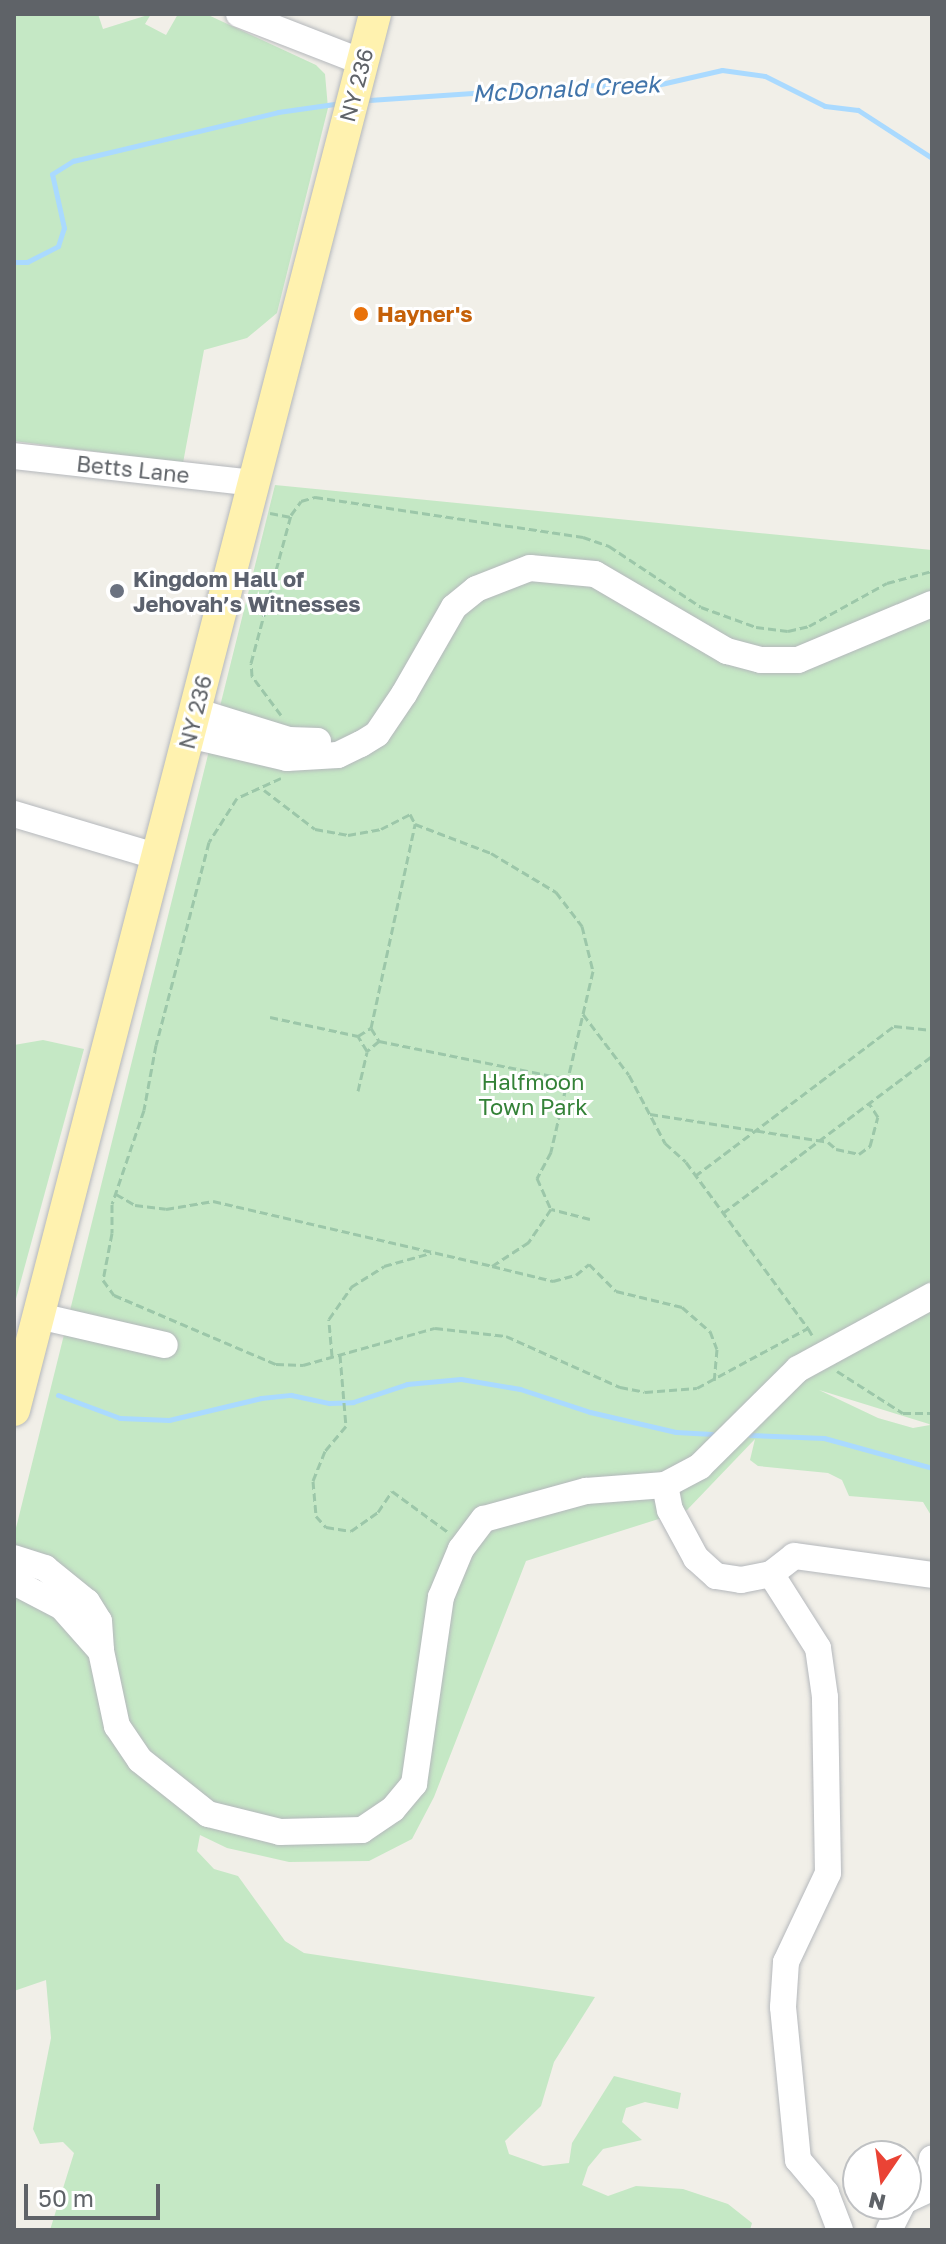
<!DOCTYPE html>
<html>
<head>
<meta charset="utf-8">
<style>
	body { margin:0 }
	#map { position:relative; width:946px; height:2244px; overflow:hidden; background:#f1efe8; font-family:"Golos Text",sans-serif }
	div>[style] { position:absolute }
	.green>* { inset:0; background:#c5e8c5 }
	.stream>* { height:5px; margin:-2.5px; padding:0 2.5px; transform-origin:2.5px; border-radius:2.5px; background:#aadaff }
	.path>* { height:3px; margin-top:-1.5px; transform-origin:0; background:repeating-linear-gradient(90deg,#9cc7a9 0 8px,transparent 0 12px) }
	.roads { filter:drop-shadow(0 0 2px #b5b8bc) drop-shadow(0 0 2px #b5b8bc) }
	.minor>* { height:26px; margin:-13px; padding:0 13px; transform-origin:13px; border-radius:13px; background:#fff }
	.major>* { height:32px; margin:-16px; padding:0 16px; transform-origin:16px; border-radius:16px; background:#fff2af }
	.dots>* { width:22px; height:22px; translate:-50% -50%; box-sizing:border-box; border:4px solid #fff; border-radius:50% }
	span { translate:-50% -50%; white-space:nowrap; text-align:center; line-height:1.15; -webkit-text-stroke:6px #fff; paint-order:stroke }
	.street-label { font-size:22px; color:#5f6368 }
	.food-label { font-size:22px; color:#c56008; font-weight:700 }
	.left { translate:0 -50%; text-align:left }
	.worship-label { font-size:22px; color:#5b616d; font-weight:700 }
	.park-label { font-size:22px; color:#348238 }
	.water-label { font-size:24px; color:#4174aa; font-style:italic }
	.frame { position:absolute; inset:0; border:16px solid #5f6368; pointer-events:none }
	.north { position:absolute; left:842px; top:2140px; width:80px; height:80px; box-sizing:border-box; background:#fff; border:2px solid #bfc1c3; border-radius:50%; rotate:193deg; font-size:22px; font-weight:700; line-height:32px; text-align:center; color:#5f6368 }
	.north::after { content:''; display:block; margin:auto; width:28px; height:36px; background:#ea4335; clip-path:polygon(50% 0,100% 100%,50% 72%,0 100%) }
	.scale { position:absolute; left:24px; top:2184px; width:136px; height:36px; box-sizing:border-box; border:4px solid #5f6368; border-top:0; padding-left:10px; font-size:24px; line-height:28px; white-space:nowrap; color:#5f6368; -webkit-text-stroke:6px #fff; paint-order:stroke }
</style>
</head>
<body>
<div id="map">
	<div class="green">
		<i style="clip-path:polygon(14px 14px,98px 14px,103px 29px,151px 14px,145px 24px,166px 35px,178px 14px,206px 14px,316px 65px,325px 74px,328px 108px,277px 313px,247px 338px,204px 350px,183px 463px,14px 441px)"></i>
		<i style="clip-path:polygon(evenodd,275px 485px,932px 550px,932px 1517px,923px 1502px,849px 1496px,842px 1480px,828px 1473px,758px 1466px,750px 1460px,755px 1439px,687px 1510px,526px 1561px,434px 1797px,412px 1839px,369px 1861px,289px 1862px,227px 1848px,200px 1835px,197px 1851px,214px 1869px,238px 1876px,285px 1941px,304px 1953px,595px 1997px,554px 2062px,541px 2106px,505px 2141px,509px 2154px,543px 2166px,569px 2163px,572px 2143px,614px 2076px,681px 2093px,678px 2109px,645px 2102px,626px 2108px,622px 2122px,642px 2140px,603px 2149px,588px 2167px,582px 2185px,608px 2196px,636px 2186px,683px 2189px,728px 2204px,752px 2223px,750px 2230px,50px 2230px,74px 2153px,63px 2142px,40px 2144px,33px 2129px,51px 2038px,46px 1980px,14px 1991px,14px 1536px,275px 485px,819px 1390px,929px 1424px,930px 1425px,913px 1428px,878px 1418px,819px 1390px)"></i>
		<i style="clip-path:polygon(43px 1040px,84px 1049px,14px 1306px,14px 1045px)"></i>
	</div>
	<div class="stream">
		<i style="left:369px;top:100px;width:219px;rotate:-3.9deg"></i>
		<i style="left:587px;top:85px;width:61px;rotate:1.9deg"></i>
		<i style="left:648px;top:87px;width:76px;rotate:-12.9deg"></i>
		<i style="left:722px;top:70px;width:43px;rotate:7.9deg"></i>
		<i style="left:765px;top:76px;width:67px;rotate:26.6deg"></i>
		<i style="left:825px;top:106px;width:33px;rotate:7deg"></i>
		<i style="left:858px;top:110px;width:88px;rotate:33deg"></i>
		<i style="left:14px;top:262px;width:13px"></i>
		<i style="left:27px;top:262px;width:35px;rotate:-27deg"></i>
		<i style="left:58px;top:246px;width:19px;rotate:-72deg"></i>
		<i style="left:64px;top:228px;width:55px;rotate:-102.5deg"></i>
		<i style="left:52px;top:174px;width:25px;rotate:-32deg"></i>
		<i style="left:73px;top:161px;width:211px;rotate:-13.4deg"></i>
		<i style="left:278px;top:112px;width:57px;rotate:-8.1deg"></i>
		<i style="left:58px;top:1395px;width:66px;rotate:20.4deg"></i>
		<i style="left:120px;top:1418px;width:49px;rotate:2.3deg"></i>
		<i style="left:169px;top:1420px;width:95px;rotate:-13.4deg"></i>
		<i style="left:261px;top:1398px;width:30px;rotate:-6deg"></i>
		<i style="left:291px;top:1395px;width:39px;rotate:12deg"></i>
		<i style="left:329px;top:1403px;width:24px;rotate:-2deg"></i>
		<i style="left:353px;top:1402px;width:57px;rotate:-18.4deg"></i>
		<i style="left:407px;top:1384px;width:54px;rotate:-5.3deg"></i>
		<i style="left:461px;top:1379px;width:60px;rotate:9.6deg"></i>
		<i style="left:520px;top:1389px;width:74px;rotate:18.2deg"></i>
		<i style="left:590px;top:1412px;width:88px;rotate:13.1deg"></i>
		<i style="left:676px;top:1432px;width:36px;rotate:3deg"></i>
		<i style="left:750px;top:1435px;width:74px;rotate:2.3deg"></i>
		<i style="left:824px;top:1438px;width:112px;rotate:15.5deg"></i>
	</div>
	<div class="path">
		<i style="left:270px;top:513px;width:20px;rotate:11deg"></i>
		<i style="left:281px;top:715px;width:49px;rotate:-126.6deg"></i>
		<i style="left:252px;top:676px;width:13px;rotate:-94deg"></i>
		<i style="left:251px;top:663px;width:153px;rotate:-74.9deg"></i>
		<i style="left:291px;top:515px;width:17px;rotate:-54deg"></i>
		<i style="left:301px;top:501px;width:15px;rotate:-16deg"></i>
		<i style="left:315px;top:497px;width:271px;rotate:8.5deg"></i>
		<i style="left:583px;top:537px;width:28px;rotate:19deg"></i>
		<i style="left:609px;top:546px;width:110px;rotate:33.5deg"></i>
		<i style="left:701px;top:607px;width:59px;rotate:20deg"></i>
		<i style="left:756px;top:627px;width:32px;rotate:7deg"></i>
		<i style="left:788px;top:631px;width:22px;rotate:-13deg"></i>
		<i style="left:809px;top:626px;width:89px;rotate:-28.9deg"></i>
		<i style="left:887px;top:583px;width:47px;rotate:-14.9deg"></i>
		<i style="left:281px;top:778px;width:48px;rotate:155.6deg"></i>
		<i style="left:237px;top:798px;width:52px;rotate:122.5deg"></i>
		<i style="left:209px;top:842px;width:210px;rotate:104.6deg"></i>
		<i style="left:156px;top:1045px;width:66px;rotate:100.5deg"></i>
		<i style="left:144px;top:1110px;width:99px;rotate:108.8deg"></i>
		<i style="left:112px;top:1204px;width:29px;rotate:90deg"></i>
		<i style="left:112px;top:1233px;width:48px;rotate:100.8deg"></i>
		<i style="left:103px;top:1280px;width:19px;rotate:54deg"></i>
		<i style="left:114px;top:1295px;width:176px;rotate:23.1deg"></i>
		<i style="left:276px;top:1364px;width:27px;rotate:2deg"></i>
		<i style="left:303px;top:1365px;width:137px;rotate:-15.7deg"></i>
		<i style="left:435px;top:1328px;width:71px;rotate:6.4deg"></i>
		<i style="left:506px;top:1336px;width:125px;rotate:24.1deg"></i>
		<i style="left:620px;top:1387px;width:25px;rotate:11deg"></i>
		<i style="left:645px;top:1392px;width:52px;rotate:-4.4deg"></i>
		<i style="left:697px;top:1388px;width:126px;rotate:-28.4deg"></i>
		<i style="left:808px;top:1328px;width:8px;rotate:60deg"></i>
		<i style="left:264px;top:790px;width:64px;rotate:37.4deg"></i>
		<i style="left:315px;top:829px;width:34px;rotate:10deg"></i>
		<i style="left:348px;top:835px;width:34px;rotate:-10deg"></i>
		<i style="left:381px;top:829px;width:33px;rotate:-27deg"></i>
		<i style="left:410px;top:814px;width:11px;rotate:63deg"></i>
		<i style="left:583px;top:1014px;width:76px;rotate:53deg"></i>
		<i style="left:629px;top:1075px;width:77px;rotate:62.1deg"></i>
		<i style="left:665px;top:1143px;width:28px;rotate:42deg"></i>
		<i style="left:686px;top:1162px;width:206px;rotate:53.7deg"></i>
		<i style="left:270px;top:1017px;width:90px;rotate:12.2deg"></i>
		<i style="left:371px;top:1028px;width:209px;rotate:-77.8deg"></i>
		<i style="left:415px;top:824px;width:81px;rotate:20.9deg"></i>
		<i style="left:491px;top:853px;width:76px;rotate:31deg"></i>
		<i style="left:556px;top:892px;width:43px;rotate:52.6deg"></i>
		<i style="left:582px;top:926px;width:46px;rotate:76.3deg"></i>
		<i style="left:593px;top:971px;width:186px;rotate:103.1deg"></i>
		<i style="left:551px;top:1152px;width:30px;rotate:118deg"></i>
		<i style="left:537px;top:1178px;width:34px;rotate:66deg"></i>
		<i style="left:379px;top:1041px;width:16px;rotate:140deg"></i>
		<i style="left:367px;top:1051px;width:17px;rotate:-121deg"></i>
		<i style="left:358px;top:1036px;width:15px;rotate:-32deg"></i>
		<i style="left:371px;top:1028px;width:15px;rotate:58deg"></i>
		<i style="left:379px;top:1041px;width:193px;rotate:11.4deg"></i>
		<i style="left:358px;top:1091px;width:40px;rotate:-77deg"></i>
		<i style="left:650px;top:1114px;width:180px;rotate:8.9deg"></i>
		<i style="left:828px;top:1142px;width:11px;rotate:41deg"></i>
		<i style="left:836px;top:1149px;width:24px;rotate:12deg"></i>
		<i style="left:859px;top:1154px;width:14px;rotate:-36deg"></i>
		<i style="left:870px;top:1146px;width:30px;rotate:-75deg"></i>
		<i style="left:878px;top:1117px;width:17px;rotate:-123deg"></i>
		<i style="left:695px;top:1176px;width:249px;rotate:-37deg"></i>
		<i style="left:894px;top:1026px;width:38px;rotate:6deg"></i>
		<i style="left:116px;top:1194px;width:22px;rotate:30deg"></i>
		<i style="left:135px;top:1205px;width:31px;rotate:7deg"></i>
		<i style="left:166px;top:1209px;width:48px;rotate:-9.7deg"></i>
		<i style="left:213px;top:1201px;width:286px;rotate:13.1deg"></i>
		<i style="left:723px;top:1213px;width:261px;rotate:-36.9deg"></i>
		<i style="left:590px;top:1219px;width:40px;rotate:-165.6deg"></i>
		<i style="left:551px;top:1209px;width:40px;rotate:124deg"></i>
		<i style="left:529px;top:1242px;width:44px;rotate:147deg"></i>
		<i style="left:492px;top:1266px;width:63px;rotate:13.8deg"></i>
		<i style="left:553px;top:1281px;width:24px;rotate:-15deg"></i>
		<i style="left:576px;top:1275px;width:17px;rotate:-40deg"></i>
		<i style="left:589px;top:1264px;width:38px;rotate:45deg"></i>
		<i style="left:616px;top:1291px;width:68px;rotate:13.6deg"></i>
		<i style="left:682px;top:1307px;width:37px;rotate:41deg"></i>
		<i style="left:710px;top:1331px;width:19px;rotate:69deg"></i>
		<i style="left:717px;top:1349px;width:32px;rotate:95deg"></i>
		<i style="left:340px;top:1355px;width:71px;rotate:85.2deg"></i>
		<i style="left:346px;top:1426px;width:33px;rotate:130deg"></i>
		<i style="left:325px;top:1451px;width:32px;rotate:112deg"></i>
		<i style="left:313px;top:1481px;width:35px;rotate:85deg"></i>
		<i style="left:316px;top:1516px;width:15px;rotate:48deg"></i>
		<i style="left:326px;top:1527px;width:25px;rotate:9deg"></i>
		<i style="left:351px;top:1531px;width:33px;rotate:-35deg"></i>
		<i style="left:378px;top:1512px;width:25px;rotate:-56deg"></i>
		<i style="left:392px;top:1491px;width:69px;rotate:36.2deg"></i>
		<i style="left:332px;top:1356px;width:37px;rotate:-95deg"></i>
		<i style="left:329px;top:1319px;width:39px;rotate:-55deg"></i>
		<i style="left:351px;top:1287px;width:39px;rotate:-32deg"></i>
		<i style="left:384px;top:1266px;width:49px;rotate:-15.5deg"></i>
		<i style="left:837px;top:1371px;width:78px;rotate:32.5deg"></i>
		<i style="left:903px;top:1413px;width:29px"></i>
	</div>
	<div class="roads">
		<div class="minor">
			<i style="left:239px;top:14px;width:132px;rotate:21.3deg"></i>
			<i style="left:14px;top:456px;width:241px;rotate:6.4deg"></i>
			<i style="left:195px;top:711px;width:98px;rotate:17.1deg"></i>
			<i style="left:289px;top:740px;width:29px;rotate:2deg"></i>
			<i style="left:189px;top:735px;width:101px;rotate:13.2deg"></i>
			<i style="left:287px;top:758px;width:51px;rotate:-3.4deg"></i>
			<i style="left:338px;top:755px;width:25px;rotate:-26deg"></i>
			<i style="left:361px;top:744px;width:19px;rotate:-32deg"></i>
			<i style="left:377px;top:734px;width:48px;rotate:-56deg"></i>
			<i style="left:404px;top:694px;width:100px;rotate:-60.1deg"></i>
			<i style="left:454px;top:607px;width:28px;rotate:-39deg"></i>
			<i style="left:476px;top:589px;width:58px;rotate:-21.3deg"></i>
			<i style="left:530px;top:568px;width:65px;rotate:5.3deg"></i>
			<i style="left:595px;top:574px;width:153px;rotate:30.3deg"></i>
			<i style="left:727px;top:651px;width:35px;rotate:15deg"></i>
			<i style="left:761px;top:660px;width:37px"></i>
			<i style="left:798px;top:660px;width:145px;rotate:-22.7deg"></i>
			<i style="left:14px;top:814px;width:150px;rotate:16.6deg"></i>
			<i style="left:39px;top:1316px;width:129px;rotate:13deg"></i>
			<i style="left:665px;top:1485px;width:25px;rotate:79deg"></i>
			<i style="left:670px;top:1510px;width:55px;rotate:61.6deg"></i>
			<i style="left:696px;top:1558px;width:27px;rotate:42deg"></i>
			<i style="left:716px;top:1576px;width:25px;rotate:9deg"></i>
			<i style="left:741px;top:1580px;width:31px;rotate:-11deg"></i>
			<i style="left:14px;top:1558px;width:33px;rotate:18deg"></i>
			<i style="left:45px;top:1568px;width:54px;rotate:39deg"></i>
			<i style="left:87px;top:1602px;width:22px;rotate:58deg"></i>
			<i style="left:99px;top:1621px;width:30px;rotate:86deg"></i>
			<i style="left:101px;top:1651px;width:59px;rotate:-131.6deg"></i>
			<i style="left:62px;top:1607px;width:54px;rotate:-152.5deg"></i>
			<i style="left:101px;top:1651px;width:77px;rotate:78deg"></i>
			<i style="left:117px;top:1726px;width:41px;rotate:55.9deg"></i>
			<i style="left:140px;top:1760px;width:87px;rotate:38.5deg"></i>
			<i style="left:208px;top:1814px;width:74px;rotate:14deg"></i>
			<i style="left:280px;top:1832px;width:82px;rotate:-1.4deg"></i>
			<i style="left:362px;top:1830px;width:37px;rotate:-34deg"></i>
			<i style="left:393px;top:1809px;width:33px;rotate:-50deg"></i>
			<i style="left:414px;top:1784px;width:189px;rotate:-81.8deg"></i>
			<i style="left:441px;top:1597px;width:52px;rotate:-67.4deg"></i>
			<i style="left:461px;top:1549px;width:38px;rotate:-53deg"></i>
			<i style="left:484px;top:1519px;width:106px;rotate:-15.4deg"></i>
			<i style="left:586px;top:1491px;width:79px;rotate:-4.3deg"></i>
			<i style="left:665px;top:1485px;width:40px;rotate:-28deg"></i>
			<i style="left:700px;top:1466px;width:138px;rotate:-44.7deg"></i>
			<i style="left:798px;top:1369px;width:153px;rotate:-28.6deg"></i>
			<i style="left:927px;top:2187px;width:29px;rotate:-80deg"></i>
			<i style="left:906px;top:2200px;width:29px;rotate:-25deg"></i>
			<i style="left:840px;top:2230px;width:40px;rotate:-111deg"></i>
			<i style="left:826px;top:2193px;width:43px;rotate:-130.3deg"></i>
			<i style="left:798px;top:2160px;width:154px;rotate:-95.6deg"></i>
			<i style="left:783px;top:2007px;width:45px;rotate:-86.2deg"></i>
			<i style="left:786px;top:1962px;width:98px;rotate:-64.7deg"></i>
			<i style="left:828px;top:1873px;width:176px;rotate:-91deg"></i>
			<i style="left:825px;top:1697px;width:49px;rotate:-98.1deg"></i>
			<i style="left:818px;top:1648px;width:88px;rotate:-122.4deg"></i>
			<i style="left:771px;top:1574px;width:29px;rotate:-38deg"></i>
			<i style="left:794px;top:1556px;width:139px;rotate:7.8deg"></i>
			<i style="left:889px;top:2230px;width:29px;rotate:-63deg"></i>
		</div>
		<div class="major">
			<i style="left:14px;top:1410px;width:1442px;rotate:-75.5deg"></i>
		</div>
	</div>
	<div class="dots">
		<i style="left:361px;top:314px;background:#e8710a"></i>
		<i style="left:117px;top:591px;background:#6b7280"></i>
	</div>
	<div class="street-label">
		<span style="left:356px;top:85px;rotate:-75deg">NY 236</span>
		<span style="left:133px;top:469px;rotate:6deg">Betts Lane</span>
		<span style="left:195px;top:712px;rotate:-76deg">NY 236</span>
	</div>
	<div class="food-label">
		<span class="left" style="left:377px;top:314px">Hayner's</span>
	</div>
	<div class="worship-label">
		<span class="left" style="left:133px;top:591px">Kingdom Hall of<br>Jehovah’s Witnesses</span>
	</div>
	<div class="park-label">
		<span style="left:533px;top:1094px">Halfmoon<br>Town Park</span>
	</div>
	<div class="water-label">
		<span style="left:566px;top:88px;rotate:-3deg">McDonald Creek</span>
	</div>
	<div class="frame"></div>
	<div class="north">N</div>
	<div class="scale">50 m</div>
</div>
</body>
</html>
